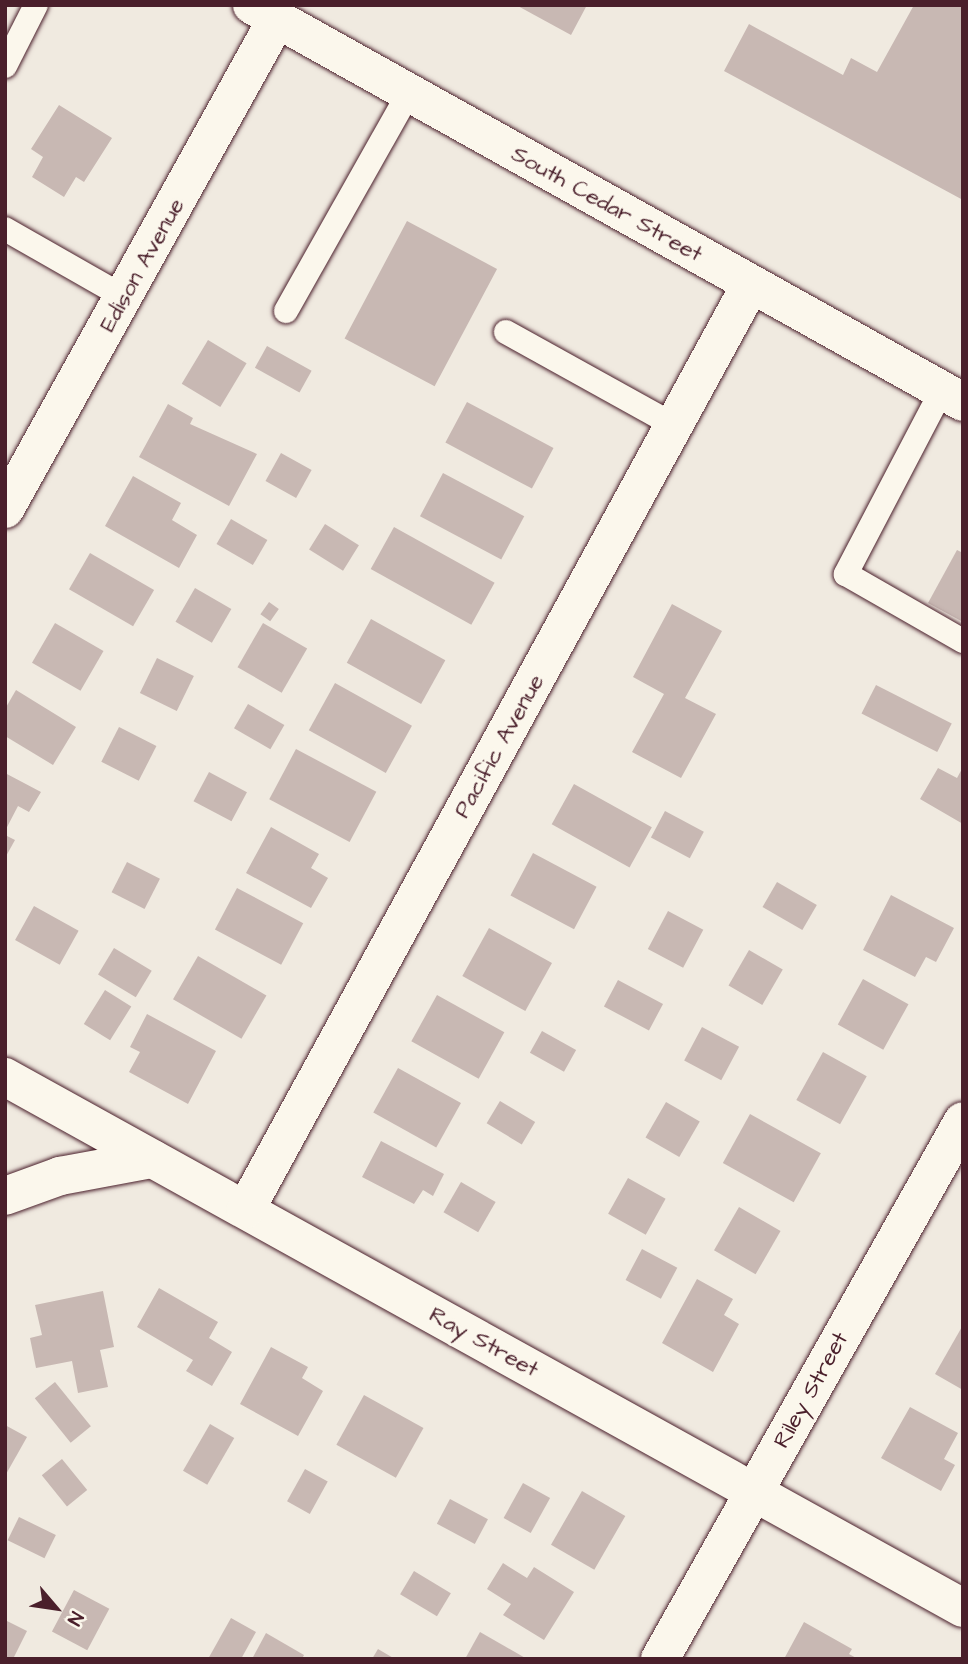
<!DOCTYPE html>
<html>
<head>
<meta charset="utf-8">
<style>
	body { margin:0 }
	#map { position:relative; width:968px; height:1664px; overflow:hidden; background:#f0eae0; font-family:"Architects Daughter",sans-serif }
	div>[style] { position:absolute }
	.building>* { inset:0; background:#c8b8b3; transform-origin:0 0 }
	.roads { filter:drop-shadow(0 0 2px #4a1f2b) drop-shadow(0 0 2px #4a1f2b) }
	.service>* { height:24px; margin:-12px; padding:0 12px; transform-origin:12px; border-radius:12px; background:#fbf7ec }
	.minor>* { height:38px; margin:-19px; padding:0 19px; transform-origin:19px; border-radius:19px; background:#fbf7ec }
	.primary>* { height:38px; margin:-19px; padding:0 19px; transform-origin:19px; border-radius:19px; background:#fbf7ec }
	span { translate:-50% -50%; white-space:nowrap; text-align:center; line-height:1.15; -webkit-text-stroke:6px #fbf7ec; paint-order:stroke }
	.street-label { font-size:23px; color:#4a1f2b }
	.frame { position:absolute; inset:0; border:7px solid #4a1f2b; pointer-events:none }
	.north { position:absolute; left:21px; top:1573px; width:70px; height:70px; -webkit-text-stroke:5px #fbf7ec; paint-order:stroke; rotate:119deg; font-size:19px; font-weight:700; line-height:28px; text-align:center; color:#4a1f2b }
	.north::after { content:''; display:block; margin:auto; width:24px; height:32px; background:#4a1f2b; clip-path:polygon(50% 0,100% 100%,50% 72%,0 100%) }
</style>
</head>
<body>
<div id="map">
	<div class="building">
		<i style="clip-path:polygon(516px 5px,587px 5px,571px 35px)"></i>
		<i style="clip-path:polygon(914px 5px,963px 5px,963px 200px,724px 71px,749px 24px,843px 75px,851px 58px,877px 72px)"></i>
		<i style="clip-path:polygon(59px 105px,112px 138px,84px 182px,76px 177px,64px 197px,32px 177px,43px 157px,31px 149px)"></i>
		<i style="left:407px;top:221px;width:102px;height:133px;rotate:28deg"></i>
		<i style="left:208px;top:340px;width:45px;height:51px;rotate:31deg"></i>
		<i style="left:267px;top:346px;width:51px;height:25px;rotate:29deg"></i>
		<i style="left:467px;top:402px;width:98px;height:46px;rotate:28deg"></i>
		<i style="clip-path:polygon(168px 404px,193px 418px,190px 424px,257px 454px,229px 506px,139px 457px)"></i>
		<i style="left:281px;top:453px;width:35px;height:32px;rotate:29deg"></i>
		<i style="left:443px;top:473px;width:92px;height:49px;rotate:28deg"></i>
		<i style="clip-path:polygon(133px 476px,181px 503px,172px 520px,197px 535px,179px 568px,105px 526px)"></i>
		<i style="left:231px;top:519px;width:42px;height:29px;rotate:30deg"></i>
		<i style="left:325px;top:524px;width:40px;height:30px;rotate:32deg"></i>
		<i style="left:394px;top:527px;width:115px;height:48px;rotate:29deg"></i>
		<i style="clip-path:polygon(957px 550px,963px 553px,963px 622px,928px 603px)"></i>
		<i style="left:90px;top:553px;width:74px;height:42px;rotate:30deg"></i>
		<i style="left:195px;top:588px;width:42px;height:39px;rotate:30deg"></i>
		<i style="left:269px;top:602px;width:12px;height:15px;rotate:35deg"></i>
		<i style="clip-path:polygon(672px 604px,722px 631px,685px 698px,716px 714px,681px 778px,632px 752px,664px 694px,633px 677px)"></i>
		<i style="left:371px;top:619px;width:85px;height:50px;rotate:29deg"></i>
		<i style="left:55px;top:623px;width:56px;height:46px;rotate:30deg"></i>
		<i style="left:263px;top:623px;width:51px;height:51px;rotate:30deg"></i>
		<i style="left:157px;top:658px;width:41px;height:39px;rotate:26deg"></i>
		<i style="left:335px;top:683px;width:88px;height:54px;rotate:29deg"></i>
		<i style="left:876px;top:685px;width:85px;height:32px;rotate:27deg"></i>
		<i style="clip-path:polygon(16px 690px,76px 727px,53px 765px,5px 736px,5px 709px)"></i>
		<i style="left:248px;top:704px;width:42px;height:28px;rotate:30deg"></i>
		<i style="left:119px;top:727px;width:42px;height:39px;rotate:27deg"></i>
		<i style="left:296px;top:749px;width:91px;height:57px;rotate:28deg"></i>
		<i style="clip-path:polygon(963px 767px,963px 824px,920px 799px,938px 768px,957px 778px)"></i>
		<i style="left:209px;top:772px;width:43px;height:33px;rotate:28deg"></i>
		<i style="clip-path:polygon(5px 773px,41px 792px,29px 812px,18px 806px,5px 831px)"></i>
		<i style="left:574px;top:784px;width:89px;height:46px;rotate:29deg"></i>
		<i style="left:665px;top:811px;width:44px;height:30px;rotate:28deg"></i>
		<i style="clip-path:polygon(271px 827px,319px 854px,311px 868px,328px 878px,311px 908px,246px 873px)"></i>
		<i style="clip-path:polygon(5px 835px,15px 840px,5px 858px)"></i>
		<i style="left:533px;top:853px;width:72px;height:48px;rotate:28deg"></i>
		<i style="left:127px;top:862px;width:37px;height:34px;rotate:27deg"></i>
		<i style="left:777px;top:882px;width:46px;height:29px;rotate:30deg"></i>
		<i style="left:237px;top:888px;width:75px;height:47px;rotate:28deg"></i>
		<i style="clip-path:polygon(891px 895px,954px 928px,936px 962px,926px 957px,915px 977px,863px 950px)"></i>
		<i style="left:34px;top:906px;width:51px;height:39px;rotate:29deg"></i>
		<i style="left:668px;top:911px;width:40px;height:43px;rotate:28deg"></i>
		<i style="left:489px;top:928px;width:72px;height:55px;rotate:29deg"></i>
		<i style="left:114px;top:948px;width:44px;height:31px;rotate:31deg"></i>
		<i style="left:749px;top:950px;width:39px;height:41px;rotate:30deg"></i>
		<i style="left:198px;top:956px;width:79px;height:50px;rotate:30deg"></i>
		<i style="left:863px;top:979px;width:52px;height:52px;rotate:29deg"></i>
		<i style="left:618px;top:980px;width:51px;height:30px;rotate:28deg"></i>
		<i style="left:105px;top:990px;width:31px;height:40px;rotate:32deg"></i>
		<i style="left:437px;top:995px;width:77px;height:53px;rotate:29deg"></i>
		<i style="clip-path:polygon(147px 1014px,216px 1051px,188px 1104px,129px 1072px,140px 1052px,130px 1047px)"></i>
		<i style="left:702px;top:1027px;width:42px;height:38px;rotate:28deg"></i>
		<i style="left:542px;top:1031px;width:39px;height:25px;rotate:29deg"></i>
		<i style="left:823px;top:1052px;width:50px;height:55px;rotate:29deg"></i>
		<i style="left:398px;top:1068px;width:72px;height:51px;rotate:29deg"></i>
		<i style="left:500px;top:1101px;width:41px;height:26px;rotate:31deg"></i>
		<i style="left:666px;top:1102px;width:39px;height:41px;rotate:30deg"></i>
		<i style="left:750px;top:1114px;width:81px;height:56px;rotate:29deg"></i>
		<i style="clip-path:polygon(381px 1141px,444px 1174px,433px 1196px,423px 1190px,414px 1204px,362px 1177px)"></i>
		<i style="left:628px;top:1178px;width:43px;height:41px;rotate:29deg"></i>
		<i style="left:461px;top:1182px;width:40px;height:35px;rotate:30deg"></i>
		<i style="left:739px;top:1207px;width:48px;height:50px;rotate:30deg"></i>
		<i style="left:642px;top:1249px;width:40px;height:35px;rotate:28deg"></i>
		<i style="clip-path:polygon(697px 1279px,733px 1299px,724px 1315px,739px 1324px,713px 1372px,662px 1343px)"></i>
		<i style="clip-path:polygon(159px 1288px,218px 1322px,209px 1338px,232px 1352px,212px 1386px,186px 1371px,193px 1360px,137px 1327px)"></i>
		<i style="clip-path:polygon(103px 1291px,114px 1347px,100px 1350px,108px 1387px,78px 1393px,72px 1361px,36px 1368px,30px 1338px,42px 1335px,35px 1305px)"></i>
		<i style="clip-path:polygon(963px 1325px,963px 1390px,935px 1374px)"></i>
		<i style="clip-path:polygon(271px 1347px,308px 1367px,302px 1378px,323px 1391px,298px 1436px,240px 1404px)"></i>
		<i style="left:55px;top:1382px;width:57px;height:26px;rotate:51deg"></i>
		<i style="left:364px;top:1395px;width:68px;height:57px;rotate:29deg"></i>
		<i style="clip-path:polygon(910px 1407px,958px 1433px,944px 1459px,955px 1465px,941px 1491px,881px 1458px)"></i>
		<i style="left:210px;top:1424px;width:28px;height:54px;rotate:30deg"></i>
		<i style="clip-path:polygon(5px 1425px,27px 1437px,5px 1476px)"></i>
		<i style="left:62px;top:1459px;width:40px;height:26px;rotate:51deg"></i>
		<i style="left:305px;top:1469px;width:26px;height:37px;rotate:29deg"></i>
		<i style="left:523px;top:1483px;width:31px;height:40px;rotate:29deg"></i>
		<i style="left:582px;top:1491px;width:50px;height:62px;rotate:30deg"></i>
		<i style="left:450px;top:1499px;width:43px;height:28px;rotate:28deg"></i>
		<i style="left:19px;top:1517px;width:41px;height:26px;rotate:26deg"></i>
		<i style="clip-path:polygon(503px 1563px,527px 1578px,534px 1567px,574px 1592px,544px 1640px,503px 1615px,511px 1604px,487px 1589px)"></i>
		<i style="left:414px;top:1571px;width:43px;height:27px;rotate:31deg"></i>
		<i style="left:74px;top:1590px;width:40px;height:47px;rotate:28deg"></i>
		<i style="clip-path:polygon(231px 1618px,256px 1632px,241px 1659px,208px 1659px)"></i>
		<i style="clip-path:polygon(5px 1620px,27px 1631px,13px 1659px,5px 1659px)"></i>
		<i style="clip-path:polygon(804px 1622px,852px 1649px,849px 1654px,858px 1659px,784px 1659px)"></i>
		<i style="clip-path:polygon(480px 1632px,527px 1659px,465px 1659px)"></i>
		<i style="clip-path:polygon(266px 1633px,304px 1655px,302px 1659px,252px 1659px)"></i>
		<i style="clip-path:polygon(378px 1649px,395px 1659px,372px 1659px)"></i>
	</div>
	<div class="roads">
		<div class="service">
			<i style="left:5px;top:66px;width:68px;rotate:-63.1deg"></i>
			<i style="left:5px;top:229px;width:137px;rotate:29.7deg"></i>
			<i style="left:286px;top:311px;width:250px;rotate:-60.6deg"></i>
			<i style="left:506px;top:332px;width:192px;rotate:29deg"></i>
			<i style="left:942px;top:390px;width:208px;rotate:117.6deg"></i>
			<i style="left:846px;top:574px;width:135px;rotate:29.8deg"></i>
		</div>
		<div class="minor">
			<i style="left:5px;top:509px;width:560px;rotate:-60.97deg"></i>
			<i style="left:5px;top:1077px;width:1095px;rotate:29deg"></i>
			<i style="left:5px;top:1196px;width:59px;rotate:-20deg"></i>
			<i style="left:60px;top:1176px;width:94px;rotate:-10.5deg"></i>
			<i style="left:246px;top:1209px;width:1054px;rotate:-61.37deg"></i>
			<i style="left:660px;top:1659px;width:617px;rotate:-60.61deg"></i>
		</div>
		<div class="primary">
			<i style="left:252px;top:5px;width:814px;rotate:29.18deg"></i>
		</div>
	</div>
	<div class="street-label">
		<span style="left:607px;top:204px;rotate:29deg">South Cedar Street</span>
		<span style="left:142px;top:265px;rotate:-61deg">Edison Avenue</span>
		<span style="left:499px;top:746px;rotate:-61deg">Pacific Avenue</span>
		<span style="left:484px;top:1342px;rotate:29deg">Ray Street</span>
		<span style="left:811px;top:1390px;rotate:-61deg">Riley Street</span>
	</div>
	<div class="frame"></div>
	<div class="north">N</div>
</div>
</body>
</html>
